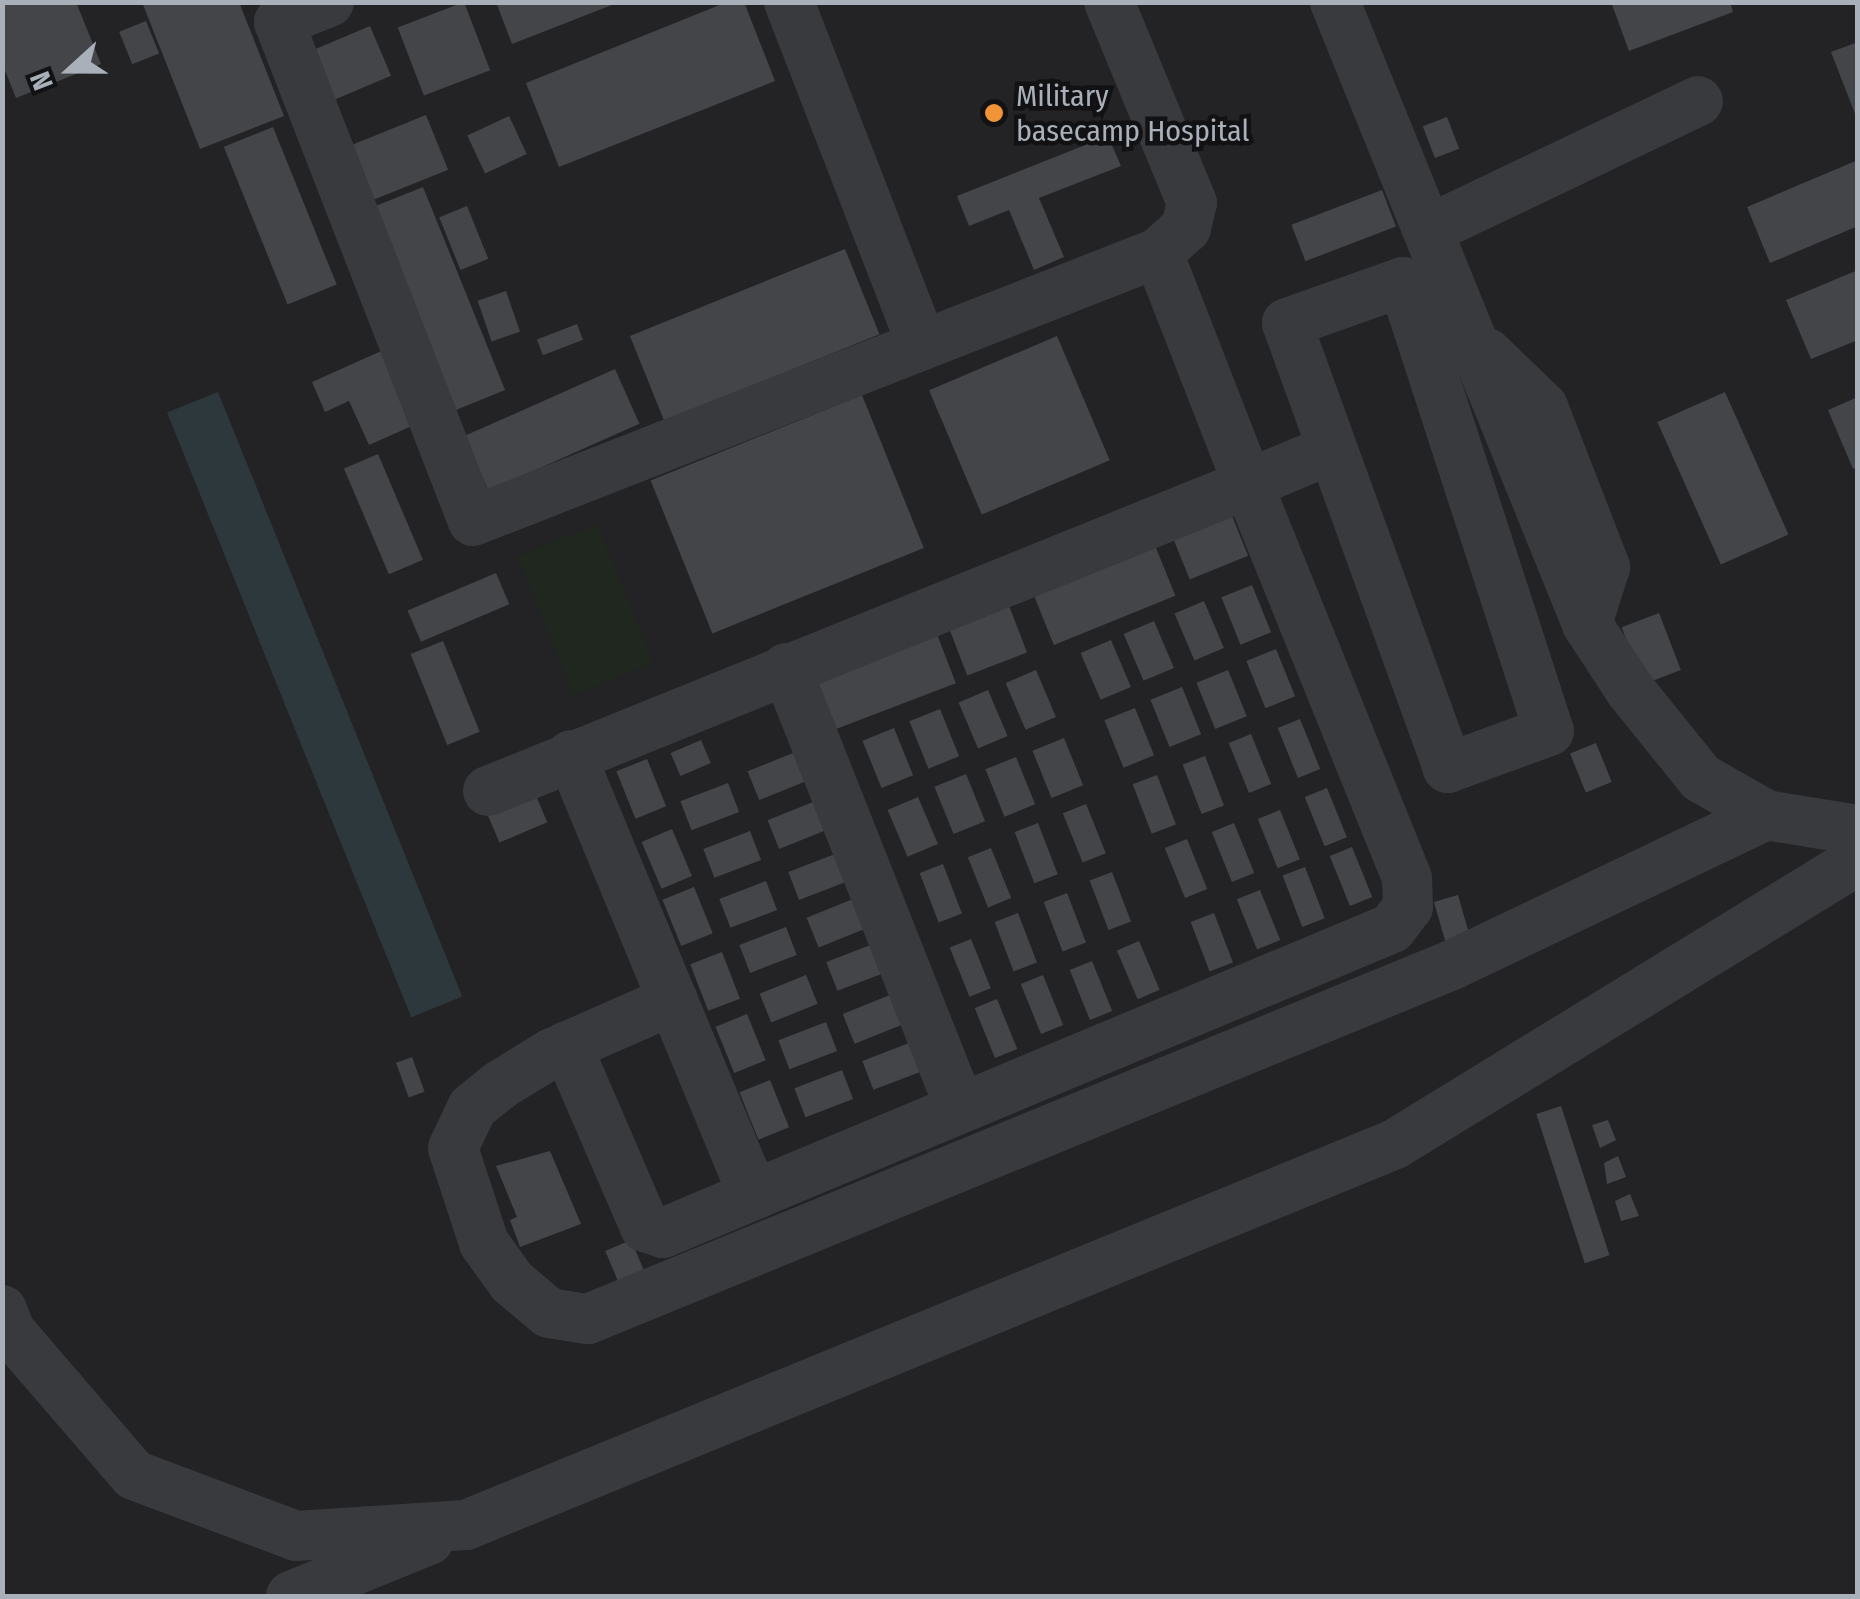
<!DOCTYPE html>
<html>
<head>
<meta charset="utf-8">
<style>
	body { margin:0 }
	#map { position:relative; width:1860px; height:1599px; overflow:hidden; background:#171719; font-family:"Fira Sans Condensed",sans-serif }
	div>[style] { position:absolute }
	.built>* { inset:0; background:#232326; transform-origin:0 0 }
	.green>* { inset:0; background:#1f271f; transform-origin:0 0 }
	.water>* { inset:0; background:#2d383d; transform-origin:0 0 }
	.building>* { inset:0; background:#434549; transform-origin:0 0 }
	.minor>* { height:50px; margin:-25px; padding:0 25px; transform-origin:25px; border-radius:25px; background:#383a3e }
	.dots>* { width:28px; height:28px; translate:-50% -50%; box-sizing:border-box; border:5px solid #121214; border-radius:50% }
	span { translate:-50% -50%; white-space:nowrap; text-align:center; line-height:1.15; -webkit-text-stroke:9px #121214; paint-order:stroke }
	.poi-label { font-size:30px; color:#a9b0b9 }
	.left { translate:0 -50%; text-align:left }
	.frame { position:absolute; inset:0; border:5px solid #a9b0b9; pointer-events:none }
	.north { position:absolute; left:20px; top:20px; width:100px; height:100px; -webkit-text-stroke:8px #121214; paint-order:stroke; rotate:249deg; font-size:28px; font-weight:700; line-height:40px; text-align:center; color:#a9b0b9 }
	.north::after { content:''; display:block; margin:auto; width:35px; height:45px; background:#a9b0b9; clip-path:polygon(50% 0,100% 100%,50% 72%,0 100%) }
</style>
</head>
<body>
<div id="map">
	<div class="built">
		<i style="left:3px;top:3px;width:1854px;height:1593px"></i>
	</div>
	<div class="green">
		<i style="left:597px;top:524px;width:150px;height:86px;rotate:68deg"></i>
	</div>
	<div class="water">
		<i style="left:218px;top:392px;width:652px;height:55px;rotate:68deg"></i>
	</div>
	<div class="building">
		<i style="clip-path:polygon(2px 2px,76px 2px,101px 64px,16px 98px,2px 63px)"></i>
		<i style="clip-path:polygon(142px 2px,239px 2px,284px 116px,200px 149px)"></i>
		<i style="left:464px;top:2px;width:73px;height:71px;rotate:69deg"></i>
		<i style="clip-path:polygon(496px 2px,617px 2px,617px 3px,512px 44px)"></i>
		<i style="clip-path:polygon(727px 2px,744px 2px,775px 81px,559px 167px,526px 83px)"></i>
		<i style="clip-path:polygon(1611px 2px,1730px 2px,1733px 12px,1629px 51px)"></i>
		<i style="left:146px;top:21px;width:35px;height:29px;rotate:68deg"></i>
		<i style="left:370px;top:26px;width:54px;height:70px;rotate:67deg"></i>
		<i style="clip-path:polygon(1858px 42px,1858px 119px,1857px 119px,1831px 52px)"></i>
		<i style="left:426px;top:115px;width:59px;height:95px;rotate:68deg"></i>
		<i style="left:509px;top:116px;width:42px;height:46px;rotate:65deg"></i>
		<i style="left:1447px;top:117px;width:34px;height:26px;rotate:69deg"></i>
		<i style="left:273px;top:127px;width:170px;height:53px;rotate:68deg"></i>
		<i style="clip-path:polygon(1108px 136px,1121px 166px,1039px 198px,1064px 257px,1034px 270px,1009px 210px,969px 226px,957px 196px)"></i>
		<i style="clip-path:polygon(1858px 160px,1858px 226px,1770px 263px,1747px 207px)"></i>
		<i style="left:423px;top:187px;width:219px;height:57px;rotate:68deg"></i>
		<i style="left:1382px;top:190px;width:39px;height:97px;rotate:69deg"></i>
		<i style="left:467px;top:206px;width:57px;height:30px;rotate:68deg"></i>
		<i style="left:845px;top:249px;width:92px;height:232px;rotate:68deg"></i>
		<i style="clip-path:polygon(1858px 270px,1858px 340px,1811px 359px,1786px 300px)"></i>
		<i style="left:506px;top:291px;width:43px;height:30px;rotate:71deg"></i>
		<i style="left:577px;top:324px;width:17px;height:43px;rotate:69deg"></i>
		<i style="left:1057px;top:336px;width:135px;height:139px;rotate:67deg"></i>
		<i style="clip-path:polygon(388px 348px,421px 422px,369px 445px,349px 401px,325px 412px,312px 382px)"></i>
		<i style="left:615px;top:369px;width:60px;height:165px;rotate:66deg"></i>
		<i style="left:1725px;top:392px;width:156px;height:74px;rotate:66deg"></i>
		<i style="left:862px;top:395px;width:165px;height:228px;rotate:68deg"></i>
		<i style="clip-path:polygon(1858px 397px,1858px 467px,1853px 469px,1828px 410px)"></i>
		<i style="left:378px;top:454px;width:115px;height:37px;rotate:67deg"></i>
		<i style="left:1232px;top:516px;width:43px;height:63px;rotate:68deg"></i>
		<i style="left:1154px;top:543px;width:57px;height:131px;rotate:68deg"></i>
		<i style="left:496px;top:573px;width:34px;height:96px;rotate:67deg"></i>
		<i style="left:1252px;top:585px;width:51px;height:33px;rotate:68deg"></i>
		<i style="left:1204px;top:601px;width:51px;height:32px;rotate:67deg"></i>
		<i style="left:1008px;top:603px;width:53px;height:64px;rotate:69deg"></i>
		<i style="left:1659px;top:613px;width:61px;height:40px;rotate:69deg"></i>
		<i style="left:1154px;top:621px;width:51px;height:33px;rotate:67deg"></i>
		<i style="left:935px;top:629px;width:58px;height:131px;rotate:69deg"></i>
		<i style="left:1111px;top:640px;width:51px;height:33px;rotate:67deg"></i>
		<i style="left:443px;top:641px;width:98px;height:35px;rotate:68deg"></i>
		<i style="left:1276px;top:649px;width:51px;height:32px;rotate:68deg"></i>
		<i style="left:1036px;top:670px;width:51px;height:33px;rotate:67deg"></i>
		<i style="left:1228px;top:670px;width:50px;height:34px;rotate:68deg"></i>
		<i style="left:1182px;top:687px;width:51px;height:34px;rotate:68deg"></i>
		<i style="left:988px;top:690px;width:50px;height:32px;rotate:67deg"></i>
		<i style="left:1135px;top:708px;width:51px;height:33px;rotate:68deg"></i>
		<i style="left:940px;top:709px;width:51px;height:33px;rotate:68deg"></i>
		<i style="left:1300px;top:719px;width:54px;height:24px;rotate:68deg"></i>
		<i style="left:894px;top:728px;width:51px;height:34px;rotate:68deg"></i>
		<i style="left:1251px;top:734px;width:54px;height:24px;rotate:68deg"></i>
		<i style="left:1064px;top:738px;width:51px;height:34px;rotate:68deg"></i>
		<i style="left:701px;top:740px;width:25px;height:33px;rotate:67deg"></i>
		<i style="left:1596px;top:743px;width:42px;height:28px;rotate:68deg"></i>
		<i style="left:793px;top:753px;width:31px;height:49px;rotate:68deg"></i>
		<i style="left:1205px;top:756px;width:53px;height:24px;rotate:69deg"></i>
		<i style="left:1016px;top:757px;width:51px;height:33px;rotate:68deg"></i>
		<i style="left:647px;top:759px;width:51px;height:33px;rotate:68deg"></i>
		<i style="left:966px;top:774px;width:51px;height:34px;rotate:68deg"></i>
		<i style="left:1157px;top:775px;width:53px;height:26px;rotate:69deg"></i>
		<i style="left:728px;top:783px;width:31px;height:51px;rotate:69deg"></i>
		<i style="left:1327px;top:788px;width:53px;height:24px;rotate:68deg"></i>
		<i style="left:534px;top:791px;width:34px;height:52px;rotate:67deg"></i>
		<i style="left:918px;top:797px;width:51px;height:33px;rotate:67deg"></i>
		<i style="left:813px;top:802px;width:31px;height:49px;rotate:68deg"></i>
		<i style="left:1086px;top:804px;width:53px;height:25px;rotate:68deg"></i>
		<i style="left:1280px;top:810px;width:53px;height:24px;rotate:68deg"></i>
		<i style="left:1038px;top:823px;width:55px;height:25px;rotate:69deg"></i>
		<i style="left:1234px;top:823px;width:54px;height:24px;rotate:68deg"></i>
		<i style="left:672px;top:829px;width:51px;height:33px;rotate:67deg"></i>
		<i style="left:750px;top:831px;width:31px;height:50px;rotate:69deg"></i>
		<i style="left:1187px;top:839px;width:54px;height:24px;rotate:68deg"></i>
		<i style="left:1352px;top:847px;width:54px;height:24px;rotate:68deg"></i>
		<i style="left:991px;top:848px;width:54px;height:25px;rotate:68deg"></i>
		<i style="left:835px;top:854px;width:30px;height:50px;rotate:69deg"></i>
		<i style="left:943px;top:864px;width:53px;height:25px;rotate:69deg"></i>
		<i style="left:1305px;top:867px;width:55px;height:24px;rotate:69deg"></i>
		<i style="left:1112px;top:872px;width:53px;height:24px;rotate:69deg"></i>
		<i style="left:766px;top:881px;width:31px;height:50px;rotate:69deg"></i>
		<i style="left:694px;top:887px;width:50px;height:34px;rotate:68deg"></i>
		<i style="left:1260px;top:890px;width:54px;height:25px;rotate:68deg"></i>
		<i style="left:1067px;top:893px;width:53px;height:25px;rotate:69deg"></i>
		<i style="left:1458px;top:895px;width:46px;height:25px;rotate:74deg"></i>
		<i style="left:853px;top:899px;width:32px;height:50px;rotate:68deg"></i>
		<i style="left:1018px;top:913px;width:53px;height:25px;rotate:69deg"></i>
		<i style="left:1214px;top:913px;width:53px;height:25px;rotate:69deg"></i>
		<i style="left:786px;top:927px;width:30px;height:50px;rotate:69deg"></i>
		<i style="left:971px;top:939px;width:53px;height:23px;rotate:68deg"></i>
		<i style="left:1139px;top:941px;width:53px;height:24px;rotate:67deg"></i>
		<i style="left:873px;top:944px;width:31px;height:50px;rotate:69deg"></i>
		<i style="left:722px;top:952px;width:50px;height:34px;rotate:69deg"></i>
		<i style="left:1092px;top:961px;width:54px;height:24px;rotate:68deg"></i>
		<i style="left:806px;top:975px;width:31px;height:50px;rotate:68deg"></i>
		<i style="left:1043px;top:975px;width:54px;height:24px;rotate:68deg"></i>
		<i style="left:890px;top:995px;width:32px;height:51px;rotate:68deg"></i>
		<i style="left:997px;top:999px;width:54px;height:24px;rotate:68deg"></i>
		<i style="left:747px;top:1014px;width:50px;height:34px;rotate:68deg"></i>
		<i style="left:826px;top:1022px;width:31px;height:51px;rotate:69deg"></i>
		<i style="left:909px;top:1043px;width:31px;height:50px;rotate:69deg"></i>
		<i style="left:412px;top:1057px;width:37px;height:17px;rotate:70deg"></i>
		<i style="left:842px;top:1070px;width:31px;height:51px;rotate:69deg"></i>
		<i style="left:770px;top:1080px;width:51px;height:33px;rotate:68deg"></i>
		<i style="left:1561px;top:1106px;width:157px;height:26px;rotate:72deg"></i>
		<i style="clip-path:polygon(1608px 1120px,1616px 1140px,1600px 1148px,1592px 1125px)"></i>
		<i style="clip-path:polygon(550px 1151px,581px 1224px,520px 1247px,510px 1220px,517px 1217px,496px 1166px)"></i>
		<i style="clip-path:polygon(1618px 1156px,1626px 1177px,1607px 1184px,1604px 1163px)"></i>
		<i style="clip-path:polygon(1630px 1194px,1639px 1216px,1621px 1221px,1615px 1201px)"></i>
		<i style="left:631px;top:1240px;width:38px;height:28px;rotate:67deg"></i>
	</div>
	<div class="minor">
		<i style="left:329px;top:2px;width:54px;rotate:158.2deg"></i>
		<i style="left:279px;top:22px;width:535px;rotate:68.76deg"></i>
		<i style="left:473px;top:521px;width:736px;rotate:-21.37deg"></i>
		<i style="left:789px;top:2px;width:368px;rotate:68.8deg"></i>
		<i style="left:1335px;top:2px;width:671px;rotate:67.94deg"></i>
		<i style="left:1587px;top:624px;width:79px;rotate:56.9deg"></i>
		<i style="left:1630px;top:690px;width:113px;rotate:51.1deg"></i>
		<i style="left:1701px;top:778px;width:75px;rotate:29.6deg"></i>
		<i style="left:1766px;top:815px;width:93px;rotate:9.3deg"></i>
		<i style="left:1428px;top:230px;width:299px;rotate:-25.5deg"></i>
		<i style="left:1403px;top:282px;width:472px;rotate:72deg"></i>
		<i style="left:1549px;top:731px;width:108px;rotate:159.9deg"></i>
		<i style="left:1448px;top:768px;width:473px;rotate:-109.9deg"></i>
		<i style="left:1287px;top:323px;width:123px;rotate:-19.5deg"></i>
		<i style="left:1487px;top:353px;width:78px;rotate:44deg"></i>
		<i style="left:1543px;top:407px;width:172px;rotate:68.8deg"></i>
		<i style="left:1605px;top:567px;width:60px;rotate:107.5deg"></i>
		<i style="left:786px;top:668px;width:473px;rotate:68.4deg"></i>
		<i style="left:571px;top:755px;width:449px;rotate:67.5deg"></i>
		<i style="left:743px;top:1170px;width:27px;rotate:57deg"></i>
		<i style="left:758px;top:1193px;width:687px;rotate:-22.68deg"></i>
		<i style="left:1392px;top:928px;width:26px;rotate:-53deg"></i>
		<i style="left:1408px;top:907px;width:29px;rotate:-92deg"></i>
		<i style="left:1407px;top:878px;width:425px;rotate:-112deg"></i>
		<i style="left:1248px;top:484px;width:91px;rotate:-22.6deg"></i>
		<i style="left:488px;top:791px;width:820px;rotate:-22deg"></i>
		<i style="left:1248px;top:484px;width:248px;rotate:-111.3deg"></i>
		<i style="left:1158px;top:253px;width:38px;rotate:-42deg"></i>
		<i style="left:1186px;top:228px;width:26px;rotate:-77deg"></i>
		<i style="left:1192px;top:203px;width:217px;rotate:-112.4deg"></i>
		<i style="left:673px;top:1000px;width:132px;rotate:156.3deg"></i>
		<i style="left:552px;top:1053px;width:61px;rotate:148.4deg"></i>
		<i style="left:500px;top:1085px;width:36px;rotate:141deg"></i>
		<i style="left:472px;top:1108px;width:44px;rotate:115.4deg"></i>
		<i style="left:453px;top:1148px;width:100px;rotate:71.9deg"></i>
		<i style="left:484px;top:1243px;width:48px;rotate:54.3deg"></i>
		<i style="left:512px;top:1282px;width:48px;rotate:40deg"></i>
		<i style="left:549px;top:1313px;width:39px;rotate:9deg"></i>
		<i style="left:588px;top:1319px;width:934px;rotate:-22.28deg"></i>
		<i style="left:1452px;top:965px;width:348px;rotate:-25.5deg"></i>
		<i style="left:567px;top:1046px;width:197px;rotate:66.7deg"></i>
		<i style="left:645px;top:1227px;width:19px;rotate:18deg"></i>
		<i style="left:663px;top:1233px;width:103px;rotate:-22.8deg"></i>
		<i style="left:2px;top:1310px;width:22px;rotate:69deg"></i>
		<i style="left:10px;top:1331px;width:190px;rotate:49.3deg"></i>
		<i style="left:134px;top:1475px;width:173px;rotate:20.6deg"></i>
		<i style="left:296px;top:1536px;width:170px;rotate:-3.7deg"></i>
		<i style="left:466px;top:1525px;width:1004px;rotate:-22.3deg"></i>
		<i style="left:1395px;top:1144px;width:543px;rotate:-31.52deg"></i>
		<i style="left:291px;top:1596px;width:149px;rotate:-22.1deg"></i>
	</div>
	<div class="dots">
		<i style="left:994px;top:113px;background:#f19337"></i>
	</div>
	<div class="poi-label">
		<span class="left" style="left:1016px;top:113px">Military<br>basecamp Hospital</span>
	</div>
	<div class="frame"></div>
	<div class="north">N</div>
</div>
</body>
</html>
